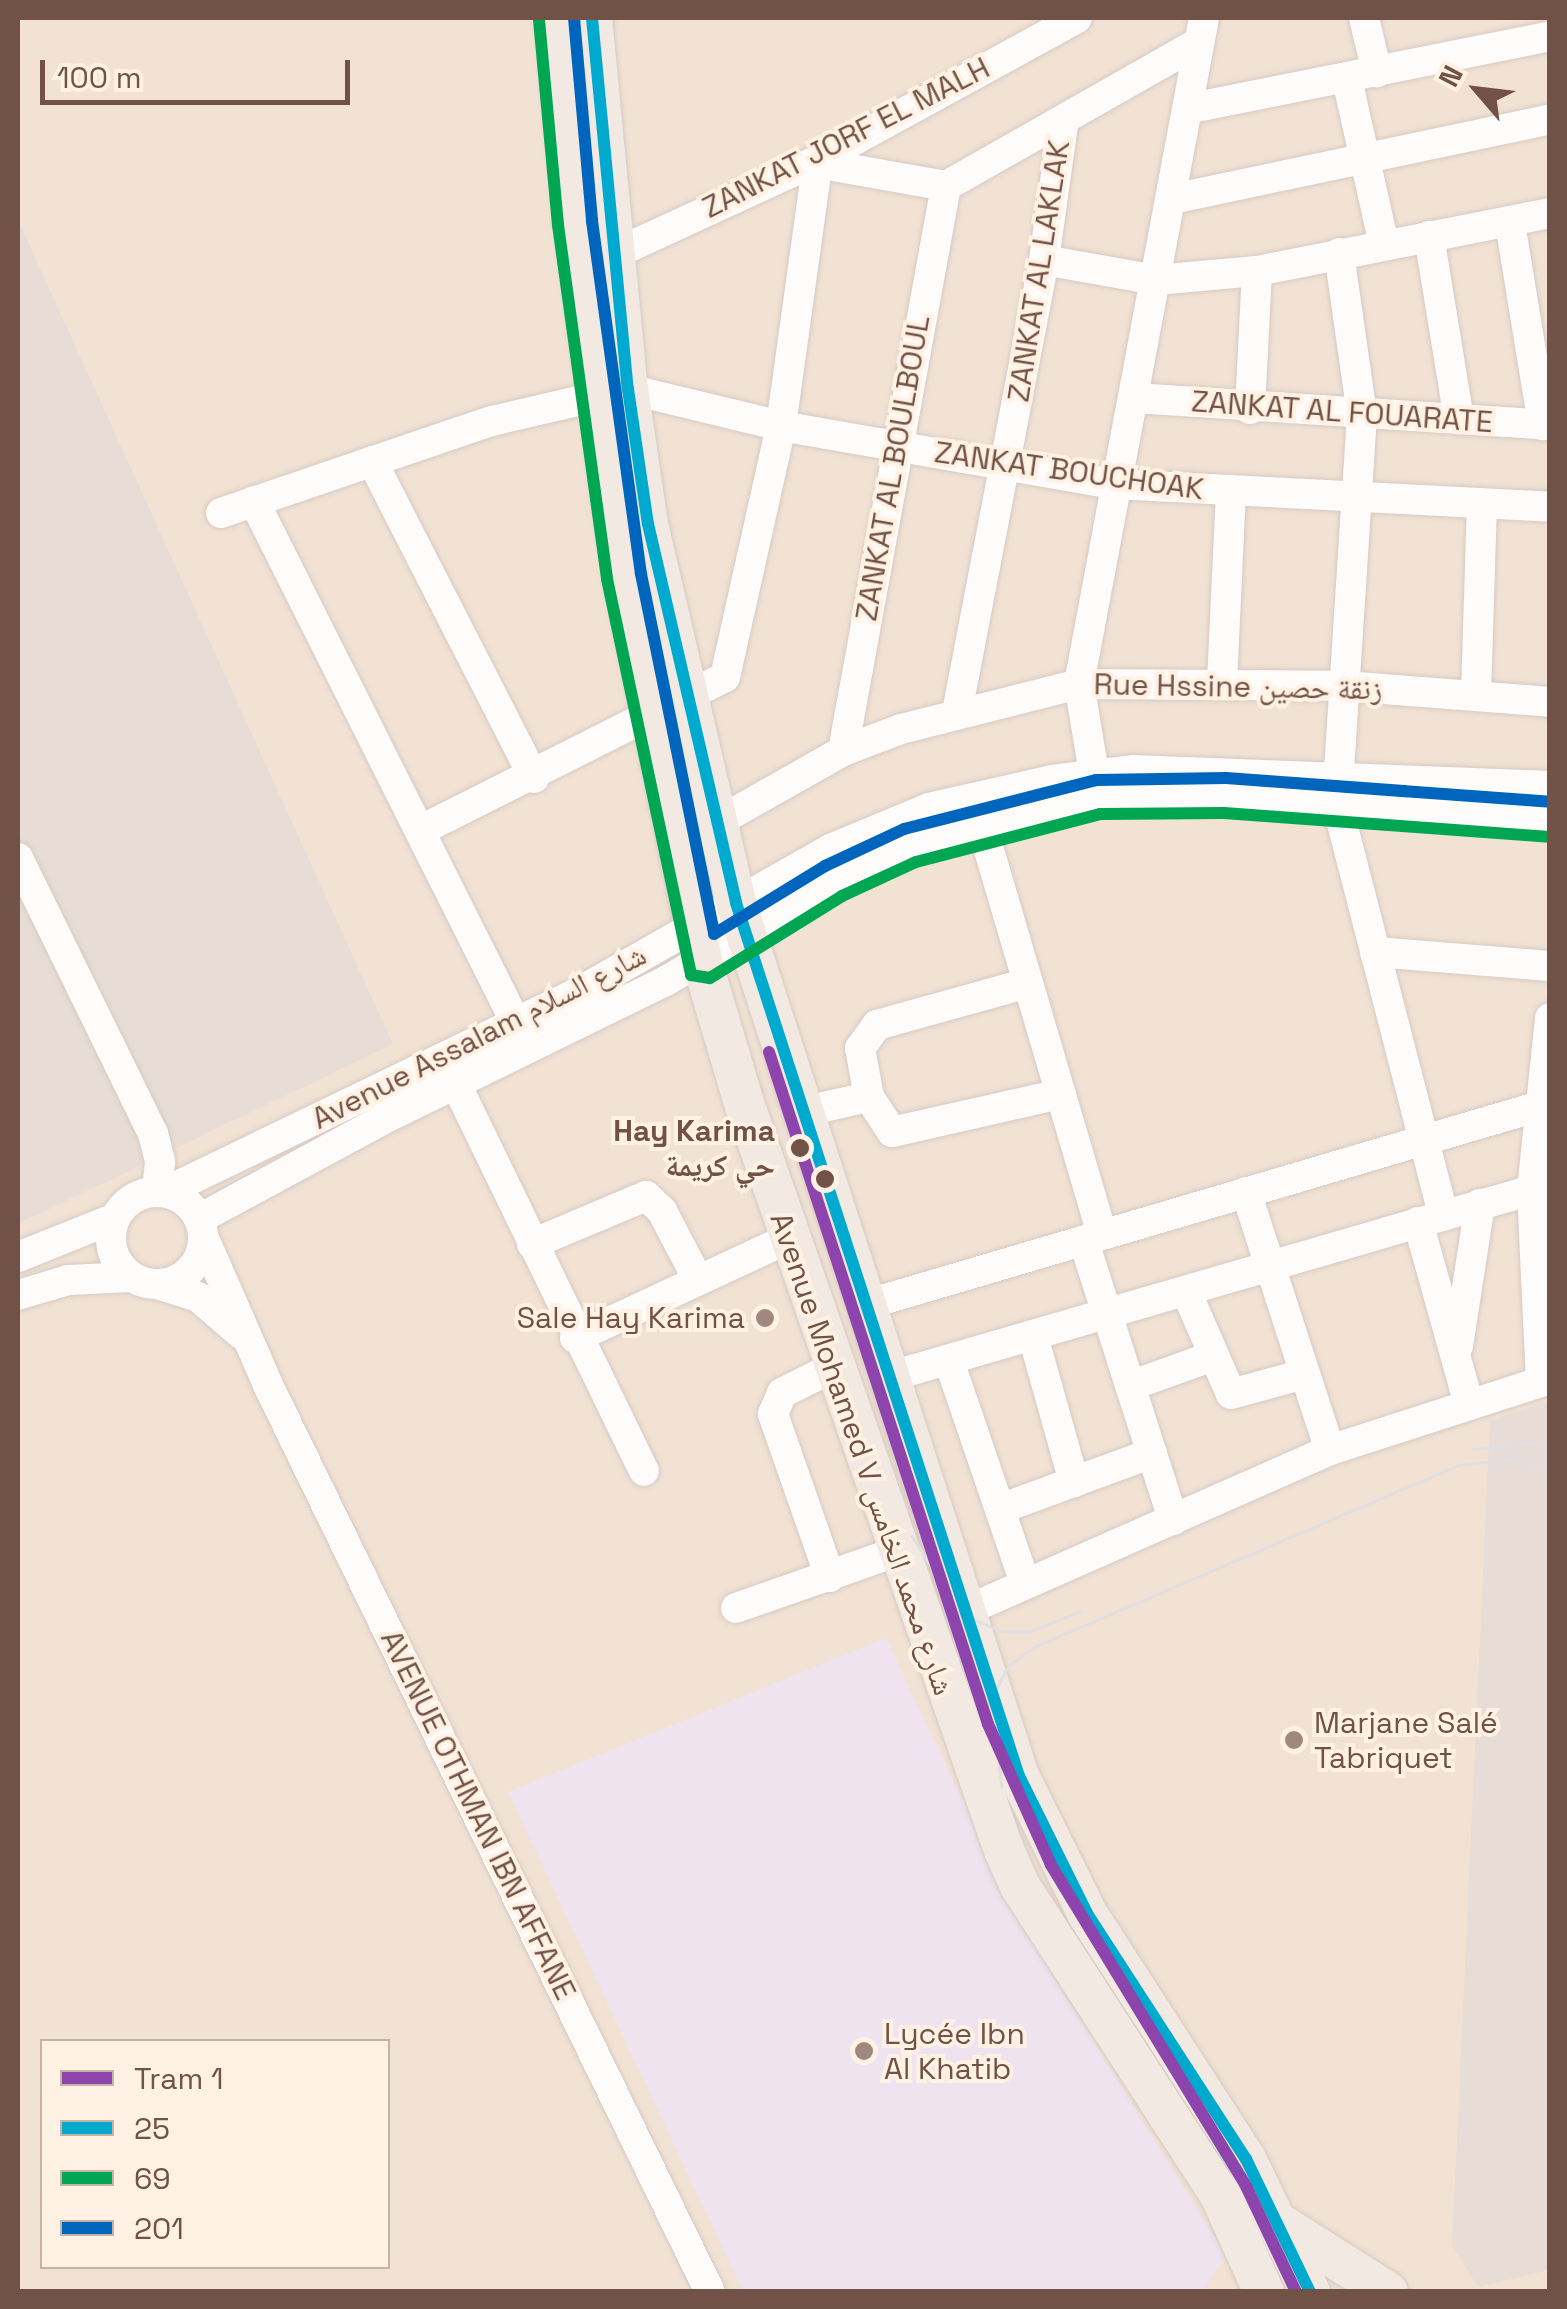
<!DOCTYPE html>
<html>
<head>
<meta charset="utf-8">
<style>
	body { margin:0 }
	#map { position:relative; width:1567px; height:2309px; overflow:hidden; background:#f5ede5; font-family:"Space Grotesk","Noto Naskh Arabic",sans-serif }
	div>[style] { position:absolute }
	.residential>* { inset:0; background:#f1e2d4 }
	.industrial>* { inset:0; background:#e8ddd6 }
	.education>* { inset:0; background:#efe3ef }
	.roads { filter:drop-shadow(0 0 2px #d6cac3) drop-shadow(0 0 2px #d6cac3) }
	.minor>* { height:30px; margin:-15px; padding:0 15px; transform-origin:15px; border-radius:15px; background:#fefcfb }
	.minor>.ring { margin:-15px; padding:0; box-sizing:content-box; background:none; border:30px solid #fefcfb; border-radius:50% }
	.major>* { height:40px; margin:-20px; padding:0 20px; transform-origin:20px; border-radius:20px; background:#f2eae2 }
	.tram>* { height:2.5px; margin:-1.25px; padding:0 1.25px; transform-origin:1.25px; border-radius:1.25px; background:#e2dfe2 }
	.bus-1>* { height:12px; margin:-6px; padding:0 6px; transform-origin:6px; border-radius:6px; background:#00a9ce }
	.bus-2>* { height:12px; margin:-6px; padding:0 6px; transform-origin:6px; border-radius:6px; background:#00a651 }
	.bus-3>* { height:12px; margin:-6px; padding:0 6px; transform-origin:6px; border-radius:6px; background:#0065bd }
	.tram-1>* { height:12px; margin:-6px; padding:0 6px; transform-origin:6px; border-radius:6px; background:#8e44ad }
	.dots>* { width:28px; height:28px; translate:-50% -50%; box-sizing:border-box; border:5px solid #fff2e4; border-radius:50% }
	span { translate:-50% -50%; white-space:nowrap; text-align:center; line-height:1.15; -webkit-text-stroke:8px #fff2e4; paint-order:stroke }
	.street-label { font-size:30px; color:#725146 }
	.stop-label { font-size:30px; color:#725146; font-weight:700 }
	.right { translate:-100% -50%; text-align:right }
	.poi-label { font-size:30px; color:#725146 }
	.left { translate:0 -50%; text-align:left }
	.frame { position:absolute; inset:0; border:20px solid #725146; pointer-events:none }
	.legend { position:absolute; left:40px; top:2039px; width:350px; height:230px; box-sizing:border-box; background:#fff2e4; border:2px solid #c7b2a5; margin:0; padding:12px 18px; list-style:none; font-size:30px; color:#725146 }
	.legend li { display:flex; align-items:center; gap:20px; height:50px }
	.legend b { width:50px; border:2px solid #c7b2a5 }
	.north { position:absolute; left:1427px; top:40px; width:100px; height:100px; -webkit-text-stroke:8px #fff2e4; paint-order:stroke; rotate:298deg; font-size:28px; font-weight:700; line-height:40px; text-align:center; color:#725146 }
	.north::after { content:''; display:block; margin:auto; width:35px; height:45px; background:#725146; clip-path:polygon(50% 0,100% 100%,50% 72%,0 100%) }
	.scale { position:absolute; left:40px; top:60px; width:310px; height:45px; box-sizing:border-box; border:5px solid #725146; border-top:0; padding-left:12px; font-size:30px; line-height:35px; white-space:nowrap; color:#725146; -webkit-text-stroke:8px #fff2e4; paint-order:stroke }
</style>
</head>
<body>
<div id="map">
	<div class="residential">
		<i style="clip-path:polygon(evenodd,18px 18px,1549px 18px,1549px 2291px,18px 2291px,18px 18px,42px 2042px,388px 2042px,388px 2266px,42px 2266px,42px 2042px)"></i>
	</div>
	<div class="industrial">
		<i style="clip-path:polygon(18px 220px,393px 1044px,18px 1224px)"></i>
		<i style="clip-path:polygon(1549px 1401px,1549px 2270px,1478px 2287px,1452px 2246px,1490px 1421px)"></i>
	</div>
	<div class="education">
		<i style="clip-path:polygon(886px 1638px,1020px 1922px,1226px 2256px,1203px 2291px,743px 2291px,508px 1792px)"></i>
	</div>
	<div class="roads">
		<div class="minor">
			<i style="left:1364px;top:18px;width:56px;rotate:76.5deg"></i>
			<i style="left:1347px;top:79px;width:169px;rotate:77.4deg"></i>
			<i style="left:1191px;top:108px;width:366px;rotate:-11.3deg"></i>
			<i style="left:822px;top:164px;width:126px;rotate:10.1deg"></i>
			<i style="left:946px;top:186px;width:290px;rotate:-29.6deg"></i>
			<i style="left:1172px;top:199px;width:386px;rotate:-11.9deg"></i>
			<i style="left:1510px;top:223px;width:205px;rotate:80.7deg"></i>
			<i style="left:1429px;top:236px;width:186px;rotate:80.7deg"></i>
			<i style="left:1339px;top:253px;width:164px;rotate:81.9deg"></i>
			<i style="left:1362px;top:415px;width:390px;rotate:93.7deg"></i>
			<i style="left:1337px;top:804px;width:424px;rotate:75.5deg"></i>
			<i style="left:614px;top:254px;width:225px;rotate:-24.7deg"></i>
			<i style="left:818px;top:160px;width:295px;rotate:-28.7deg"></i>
			<i style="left:1044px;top:260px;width:114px;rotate:10.1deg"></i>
			<i style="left:1156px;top:280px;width:101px;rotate:-5.1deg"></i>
			<i style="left:1257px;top:271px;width:299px;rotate:-11.2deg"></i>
			<i style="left:1134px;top:398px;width:417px;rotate:3.7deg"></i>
			<i style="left:1250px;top:409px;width:138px;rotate:-87.1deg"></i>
			<i style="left:372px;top:461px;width:356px;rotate:62.9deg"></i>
			<i style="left:254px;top:501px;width:602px;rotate:63.35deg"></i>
			<i style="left:221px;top:513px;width:286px;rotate:-18.8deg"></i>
			<i style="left:492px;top:421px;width:140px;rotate:-13.2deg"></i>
			<i style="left:628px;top:389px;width:157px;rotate:13.6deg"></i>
			<i style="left:781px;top:426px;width:339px;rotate:9.9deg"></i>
			<i style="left:1115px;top:484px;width:436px;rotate:3deg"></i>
			<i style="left:1222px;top:682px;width:188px;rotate:-87.3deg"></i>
			<i style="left:1476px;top:694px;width:191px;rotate:-88.2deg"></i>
			<i style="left:957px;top:712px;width:460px;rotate:-79.1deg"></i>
			<i style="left:1044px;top:260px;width:137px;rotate:-82deg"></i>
			<i style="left:843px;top:751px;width:574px;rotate:-79.67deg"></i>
			<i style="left:1097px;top:791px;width:109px;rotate:-99.5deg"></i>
			<i style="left:1079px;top:684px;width:678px;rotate:-79.37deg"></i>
			<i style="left:976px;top:806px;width:447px;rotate:73.6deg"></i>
			<i style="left:714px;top:824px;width:148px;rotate:-29.5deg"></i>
			<i style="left:843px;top:751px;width:62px;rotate:-20.8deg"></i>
			<i style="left:901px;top:729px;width:184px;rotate:-14.2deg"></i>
			<i style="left:1079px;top:684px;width:265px;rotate:0.4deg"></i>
			<i style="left:1344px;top:686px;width:207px;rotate:4.4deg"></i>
			<i style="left:421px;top:830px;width:340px;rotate:-26.7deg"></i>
			<i style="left:725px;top:677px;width:257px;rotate:-77.4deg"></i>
			<i style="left:781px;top:426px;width:269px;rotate:-82.1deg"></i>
			<i style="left:18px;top:858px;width:306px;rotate:63.9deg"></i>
			<i style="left:153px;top:1133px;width:30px;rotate:76deg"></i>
			<i style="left:160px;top:1162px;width:30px;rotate:96deg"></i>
			<i style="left:1375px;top:952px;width:176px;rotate:4.6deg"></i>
			<i style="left:1028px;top:983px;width:157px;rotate:164.5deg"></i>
			<i style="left:877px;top:1025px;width:29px;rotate:126deg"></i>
			<i style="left:860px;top:1048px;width:50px;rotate:79.6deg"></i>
			<i style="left:869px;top:1097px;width:42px;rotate:56.7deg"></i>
			<i style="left:892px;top:1132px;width:173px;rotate:-12.7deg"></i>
			<i style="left:456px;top:1084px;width:430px;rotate:64.1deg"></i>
			<i style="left:805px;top:1111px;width:66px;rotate:-12.3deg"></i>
			<i style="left:165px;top:1192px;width:466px;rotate:-25.8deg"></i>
			<i style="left:584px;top:989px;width:283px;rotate:-29.6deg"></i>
			<i style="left:830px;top:849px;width:107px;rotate:-22.5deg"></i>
			<i style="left:929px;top:808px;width:126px;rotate:-12.8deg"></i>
			<i style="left:1052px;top:780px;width:83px;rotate:-7deg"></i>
			<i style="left:1134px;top:770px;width:416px;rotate:2.2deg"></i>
			<i style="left:1246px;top:1192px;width:271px;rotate:72deg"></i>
			<i class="ring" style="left:111px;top:1192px;width:62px;height:62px"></i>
			<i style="left:199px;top:1219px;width:208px;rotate:-28.4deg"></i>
			<i style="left:382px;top:1120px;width:316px;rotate:-26.1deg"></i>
			<i style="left:666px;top:981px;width:196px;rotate:-30.8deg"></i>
			<i style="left:834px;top:881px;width:84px;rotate:-25.3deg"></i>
			<i style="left:910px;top:845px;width:75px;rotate:-17deg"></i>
			<i style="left:982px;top:823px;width:119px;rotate:-12.6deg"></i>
			<i style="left:1098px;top:797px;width:127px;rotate:-0.9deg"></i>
			<i style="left:1225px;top:795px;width:326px;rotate:4.4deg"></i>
			<i style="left:1418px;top:1222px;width:190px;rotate:74.4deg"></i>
			<i style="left:203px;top:1236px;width:163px;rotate:66.4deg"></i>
			<i style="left:268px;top:1385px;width:1009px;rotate:64.02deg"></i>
			<i style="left:1084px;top:1242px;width:292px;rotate:72.2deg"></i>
			<i style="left:532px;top:1244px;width:124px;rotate:-22.8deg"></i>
			<i style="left:646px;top:1196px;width:22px;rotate:43deg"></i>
			<i style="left:662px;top:1211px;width:76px;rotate:62.4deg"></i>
			<i style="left:18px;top:1257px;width:105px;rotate:-21.9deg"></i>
			<i style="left:157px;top:1284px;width:43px;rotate:17.6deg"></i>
			<i style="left:198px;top:1297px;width:57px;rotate:40.7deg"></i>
			<i style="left:1186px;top:1291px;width:112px;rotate:66.4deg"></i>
			<i style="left:1231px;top:1394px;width:76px;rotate:-15.3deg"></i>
			<i style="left:18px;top:1295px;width:52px;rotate:-16.7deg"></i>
			<i style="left:68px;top:1280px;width:63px;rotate:-2.7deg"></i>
			<i style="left:865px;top:1305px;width:714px;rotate:-16.43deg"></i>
			<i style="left:1033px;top:1336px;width:152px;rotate:74.3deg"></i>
			<i style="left:575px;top:1338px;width:234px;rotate:-25deg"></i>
			<i style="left:1458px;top:1346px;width:144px;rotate:-81.2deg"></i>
			<i style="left:949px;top:1361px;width:235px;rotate:71.1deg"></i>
			<i style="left:888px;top:1377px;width:671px;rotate:-16.19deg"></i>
			<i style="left:1541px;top:1382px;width:192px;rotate:-92.7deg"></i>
			<i style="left:1532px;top:1190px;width:173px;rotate:-84deg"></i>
			<i style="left:1130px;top:1386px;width:88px;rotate:-19.9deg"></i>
			<i style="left:1000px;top:1509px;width:162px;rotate:-20.2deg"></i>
			<i style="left:830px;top:1577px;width:173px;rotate:-109.3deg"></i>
			<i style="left:773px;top:1414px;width:23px;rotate:-67deg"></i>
			<i style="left:782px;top:1393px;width:58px;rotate:-26.6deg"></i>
			<i style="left:736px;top:1608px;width:170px;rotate:-19.3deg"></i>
			<i style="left:965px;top:1611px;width:399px;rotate:-23.8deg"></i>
			<i style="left:1330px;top:1450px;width:231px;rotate:-17.9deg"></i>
		</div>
		<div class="major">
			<i style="left:556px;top:18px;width:206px;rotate:84.7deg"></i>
			<i style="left:575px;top:223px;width:357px;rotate:82.1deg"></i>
			<i style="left:624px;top:577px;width:393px;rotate:78.5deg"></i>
			<i style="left:702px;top:962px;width:150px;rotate:73.4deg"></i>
			<i style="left:745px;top:1106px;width:788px;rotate:70.81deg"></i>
			<i style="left:1004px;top:1850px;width:39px;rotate:66deg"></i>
			<i style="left:1020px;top:1886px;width:368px;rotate:57.1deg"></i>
			<i style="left:1220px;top:2195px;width:107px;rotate:65.6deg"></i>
			<i style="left:592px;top:18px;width:373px;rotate:84.5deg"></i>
			<i style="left:628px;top:389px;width:136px;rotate:81.6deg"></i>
			<i style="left:648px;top:524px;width:389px;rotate:76.9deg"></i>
			<i style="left:736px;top:903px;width:918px;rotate:72.04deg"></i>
			<i style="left:1019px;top:1776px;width:155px;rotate:63.6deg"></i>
			<i style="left:1088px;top:1915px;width:291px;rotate:57.1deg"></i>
			<i style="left:1246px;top:2159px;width:148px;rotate:64.3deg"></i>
			<i style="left:1282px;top:2225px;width:125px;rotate:32.3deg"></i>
		</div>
	</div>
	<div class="tram">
		<i style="left:1473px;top:1449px;width:59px;rotate:-5.8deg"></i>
		<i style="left:1532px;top:1443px;width:19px;rotate:21deg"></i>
		<i style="left:912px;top:1536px;width:52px;rotate:57.5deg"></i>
		<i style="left:950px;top:1609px;width:56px;rotate:23.3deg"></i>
		<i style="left:1001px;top:1631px;width:27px;rotate:2deg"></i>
		<i style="left:1028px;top:1632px;width:57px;rotate:-21.6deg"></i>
		<i style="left:988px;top:1724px;width:17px;rotate:-93deg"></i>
		<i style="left:987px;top:1707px;width:46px;rotate:-62.9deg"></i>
		<i style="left:1008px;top:1666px;width:32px;rotate:-36deg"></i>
		<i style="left:1034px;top:1647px;width:462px;rotate:-23.2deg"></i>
		<i style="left:1459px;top:1465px;width:60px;rotate:-6.7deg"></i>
		<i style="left:1519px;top:1458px;width:35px;rotate:29deg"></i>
		<i style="left:997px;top:1743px;width:44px;rotate:83.5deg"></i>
	</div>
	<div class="bus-1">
		<i style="left:592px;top:18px;width:373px;rotate:84.5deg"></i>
		<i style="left:628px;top:389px;width:136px;rotate:81.6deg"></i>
		<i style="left:648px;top:524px;width:389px;rotate:76.9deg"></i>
		<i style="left:736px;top:903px;width:918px;rotate:72.04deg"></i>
		<i style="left:1019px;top:1776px;width:155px;rotate:63.6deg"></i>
		<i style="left:1088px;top:1915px;width:291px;rotate:57.1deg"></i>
		<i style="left:1246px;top:2159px;width:148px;rotate:64.3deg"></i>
	</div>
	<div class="bus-2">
		<i style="left:539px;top:20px;width:206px;rotate:84.7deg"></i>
		<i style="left:558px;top:225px;width:357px;rotate:82.1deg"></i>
		<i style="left:607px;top:579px;width:405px;rotate:78deg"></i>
		<i style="left:691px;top:975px;width:19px;rotate:9deg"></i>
		<i style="left:710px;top:978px;width:155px;rotate:-31.8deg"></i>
		<i style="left:842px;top:896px;width:81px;rotate:-24.7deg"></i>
		<i style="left:916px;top:862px;width:190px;rotate:-14.6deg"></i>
		<i style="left:1100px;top:814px;width:124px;rotate:-0.5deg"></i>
		<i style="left:1224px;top:813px;width:326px;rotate:4.2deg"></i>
	</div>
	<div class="bus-3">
		<i style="left:574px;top:18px;width:204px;rotate:84.9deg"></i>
		<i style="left:592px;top:221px;width:356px;rotate:82.1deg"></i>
		<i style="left:641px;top:574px;width:367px;rotate:78.5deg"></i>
		<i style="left:714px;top:934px;width:130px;rotate:-31.5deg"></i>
		<i style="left:825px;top:866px;width:87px;rotate:-25.1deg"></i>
		<i style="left:904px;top:829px;width:198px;rotate:-14.3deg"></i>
		<i style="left:1096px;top:780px;width:130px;rotate:-0.9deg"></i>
		<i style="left:1226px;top:778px;width:325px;rotate:4.2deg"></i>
	</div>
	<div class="tram-1">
		<i style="left:769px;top:1052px;width:707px;rotate:71.95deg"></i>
		<i style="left:988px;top:1724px;width:154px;rotate:65.9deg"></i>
		<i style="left:1051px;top:1865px;width:376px;rotate:58.7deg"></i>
		<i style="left:1246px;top:2186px;width:117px;rotate:64.7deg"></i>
	</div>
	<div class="dots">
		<i style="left:800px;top:1148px;background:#725146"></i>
		<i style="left:825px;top:1179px;background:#725146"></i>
		<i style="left:765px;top:1318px;background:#a0887e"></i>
		<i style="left:1294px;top:1740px;background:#a0887e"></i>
		<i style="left:864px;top:2051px;background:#a0887e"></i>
	</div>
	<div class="street-label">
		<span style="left:846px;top:138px;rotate:-27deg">ZANKAT JORF EL MALH</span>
		<span style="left:1039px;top:271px;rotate:-81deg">ZANKAT AL LAKLAK</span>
		<span style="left:1342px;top:412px;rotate:4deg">ZANKAT AL FOUARATE</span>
		<span style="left:893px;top:468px;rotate:-80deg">ZANKAT AL BOULBOUL</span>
		<span style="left:1069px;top:471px;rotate:8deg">ZANKAT BOUCHOAK</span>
		<span style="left:1238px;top:687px;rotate:1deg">Rue Hssine زنقة حصين</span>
		<span style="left:479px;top:1037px;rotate:-27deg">Avenue Assalam شارع السلام</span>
		<span style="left:862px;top:1454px;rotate:71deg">Avenue Mohamed V شارع محمد الخامس</span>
		<span style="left:478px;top:1815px;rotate:64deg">AVENUE OTHMAN IBN AFFANE</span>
	</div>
	<div class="stop-label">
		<span class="right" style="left:775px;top:1148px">Hay Karima<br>حي كريمة</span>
	</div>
	<div class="poi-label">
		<span class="right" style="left:745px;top:1318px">Sale Hay Karima</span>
		<span class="left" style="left:1314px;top:1740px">Marjane Salé<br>Tabriquet</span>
		<span class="left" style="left:884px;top:2051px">Lycée Ibn<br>Al Khatib</span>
	</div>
	<div class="frame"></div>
	<ul class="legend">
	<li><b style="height:12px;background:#8e44ad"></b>Tram 1</li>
	<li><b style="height:12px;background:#00a9ce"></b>25</li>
	<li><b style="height:12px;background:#00a651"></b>69</li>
	<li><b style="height:12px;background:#0065bd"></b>201</li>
	</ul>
	<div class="north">N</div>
	<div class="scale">100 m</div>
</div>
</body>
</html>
